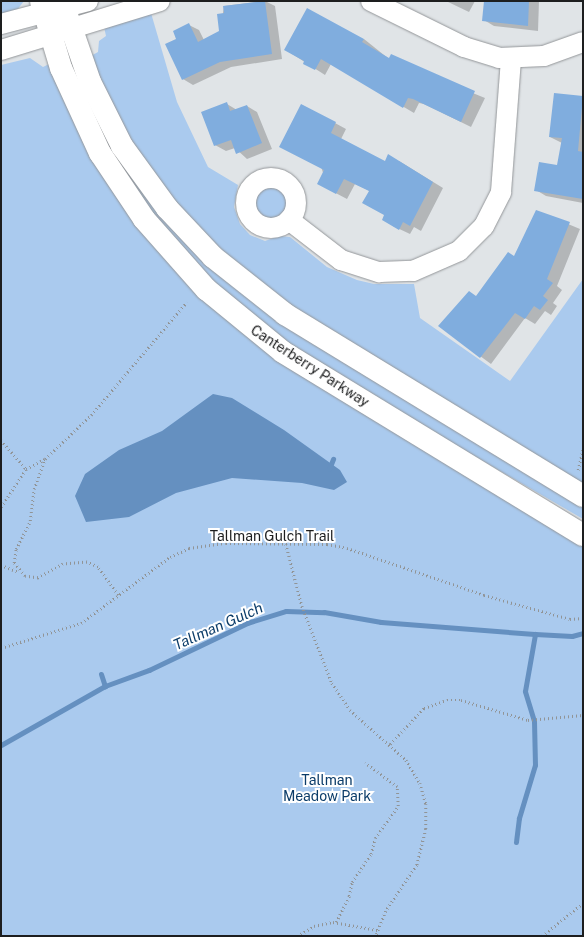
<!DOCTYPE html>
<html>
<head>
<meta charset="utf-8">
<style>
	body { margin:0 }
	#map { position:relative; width:584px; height:937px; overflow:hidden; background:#e0e4e7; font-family:"Public Sans",sans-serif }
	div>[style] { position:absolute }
	.green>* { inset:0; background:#aacaee }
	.round { border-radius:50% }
	.water>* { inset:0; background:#6590c0 }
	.shadow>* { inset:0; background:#0003 }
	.stream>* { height:5px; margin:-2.5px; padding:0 2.5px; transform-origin:2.5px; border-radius:2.5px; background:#6590c0 }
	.building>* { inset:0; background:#80adde }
	.path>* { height:2.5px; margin-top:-1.25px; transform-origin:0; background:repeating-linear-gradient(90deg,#919496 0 1px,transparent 0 4px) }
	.roads { filter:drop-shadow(0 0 1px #939699) drop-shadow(0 0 1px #939699) }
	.street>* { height:20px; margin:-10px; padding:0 10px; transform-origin:10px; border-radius:10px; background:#fff }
	.street>.ring { margin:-10px; padding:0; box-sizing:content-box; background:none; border:20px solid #fff; border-radius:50% }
	.secondary>* { height:22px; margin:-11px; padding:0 11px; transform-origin:11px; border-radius:11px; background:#fff }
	span { translate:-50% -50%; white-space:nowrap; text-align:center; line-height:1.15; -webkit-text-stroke:4px #fff; paint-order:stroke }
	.street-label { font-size:14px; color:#1d1e1f }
	.park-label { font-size:14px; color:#0b3c69 }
	.water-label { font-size:15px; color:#0c3d6a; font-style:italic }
	.frame { position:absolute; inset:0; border:2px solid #1d1e1f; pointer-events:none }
</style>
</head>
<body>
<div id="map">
	<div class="green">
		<i style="clip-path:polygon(1px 1px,24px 1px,17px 10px,1px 15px)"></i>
		<i style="clip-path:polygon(151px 13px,177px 102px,208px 167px,238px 185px,234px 207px,240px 224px,250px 235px,265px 241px,279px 236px,290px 237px,327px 267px,357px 280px,374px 284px,414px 284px,420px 318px,510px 381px,583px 279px,583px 485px,285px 302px,238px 267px,188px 218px,127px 136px,89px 57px,98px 52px,99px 41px,106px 36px,104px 27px)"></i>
		<i style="clip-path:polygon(30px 58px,43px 67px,49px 64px,59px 90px,236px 328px,286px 365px,583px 542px,583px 936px,1px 936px,1px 65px)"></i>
		<i style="clip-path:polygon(98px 130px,198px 250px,583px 502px,583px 519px,278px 342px,167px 239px)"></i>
		<i class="round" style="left:252px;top:184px;width:38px;height:38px"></i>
	</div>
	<div class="water">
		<i style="clip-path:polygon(213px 394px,232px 398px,284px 430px,340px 470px,347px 482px,334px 490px,302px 483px,232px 478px,176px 493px,129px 517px,86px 522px,75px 496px,85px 474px,119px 450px,162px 431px)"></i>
	</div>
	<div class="shadow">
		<i style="clip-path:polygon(265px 1px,275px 6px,282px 59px,231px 67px,193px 85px,183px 79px,178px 39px,189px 25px,199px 30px,204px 40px,220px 32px,224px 6px)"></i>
		<i style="clip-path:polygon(446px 1px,475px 1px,469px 12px)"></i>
		<i style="clip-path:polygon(485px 1px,539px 1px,538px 31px,494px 26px,484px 20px)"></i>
		<i style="clip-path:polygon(364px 39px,389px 59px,485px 98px,471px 127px,424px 104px,419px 103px,414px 113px,331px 64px,325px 75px,286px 50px)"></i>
		<i style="clip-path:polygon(555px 94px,583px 97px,583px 203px,546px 196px,536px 190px,558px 166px,562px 143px,550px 137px)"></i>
		<i style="clip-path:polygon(227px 104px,237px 110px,247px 106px,257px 112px,272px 149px,247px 159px,235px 148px,226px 151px,215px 145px)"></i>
		<i style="clip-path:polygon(302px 105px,346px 129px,341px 139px,385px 162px,399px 161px,443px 188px,421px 231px,414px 227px,410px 234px,393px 226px,370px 191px,355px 184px,347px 199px,328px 189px)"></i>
		<i style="clip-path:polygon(537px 211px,580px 229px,557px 286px,562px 290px,553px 303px,557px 306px,551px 315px,545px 311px,535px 324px,525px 318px,491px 364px,439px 326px,477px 297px,515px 257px)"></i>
	</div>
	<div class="stream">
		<i style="left:329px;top:469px;width:11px;rotate:-68deg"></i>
		<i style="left:101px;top:674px;width:13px;rotate:72deg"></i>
		<i style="left:1px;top:745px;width:120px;rotate:-29.6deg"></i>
		<i style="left:105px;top:686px;width:47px;rotate:-20deg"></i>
		<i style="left:149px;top:670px;width:109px;rotate:-25.6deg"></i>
		<i style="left:247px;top:623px;width:41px;rotate:-17.1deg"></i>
		<i style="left:286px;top:611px;width:38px;rotate:2deg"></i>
		<i style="left:324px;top:612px;width:58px;rotate:10deg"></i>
		<i style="left:381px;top:622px;width:154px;rotate:4.5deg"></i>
		<i style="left:535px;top:634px;width:37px;rotate:3deg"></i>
		<i style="left:572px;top:636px;width:11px;rotate:-15deg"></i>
		<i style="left:516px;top:842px;width:24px;rotate:-83deg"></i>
		<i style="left:519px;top:818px;width:55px;rotate:-73.2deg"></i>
		<i style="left:535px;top:765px;width:44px;rotate:-91.3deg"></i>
		<i style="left:534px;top:721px;width:31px;rotate:-107deg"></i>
		<i style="left:525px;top:691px;width:58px;rotate:-80deg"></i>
	</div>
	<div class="building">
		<i style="clip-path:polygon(265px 1px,272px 54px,220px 62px,182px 80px,165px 44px,176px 39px,173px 31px,189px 23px,198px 42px,219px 31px,217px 14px,224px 13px,223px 6px)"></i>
		<i style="clip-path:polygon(484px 1px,529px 1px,528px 26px,482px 21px)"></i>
		<i style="clip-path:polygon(307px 8px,364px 39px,362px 42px,389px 58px,391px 54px,475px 91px,461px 122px,413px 99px,408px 98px,403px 108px,321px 59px,315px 70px,303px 64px,304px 61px,284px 50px)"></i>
		<i style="clip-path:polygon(554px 93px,583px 96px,578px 151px,583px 152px,583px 199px,534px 191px,539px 162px,557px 165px,562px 138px,549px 137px)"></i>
		<i style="clip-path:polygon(227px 102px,230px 111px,247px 105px,262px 143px,236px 154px,231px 140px,214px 146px,201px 112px)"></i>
		<i style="clip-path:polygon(301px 104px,336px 122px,331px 133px,385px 161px,388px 154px,433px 182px,410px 226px,403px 222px,399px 230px,382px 220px,384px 215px,362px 203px,369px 191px,344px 179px,336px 194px,317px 184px,324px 170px,279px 147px)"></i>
		<i style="clip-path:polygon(536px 210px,570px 222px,547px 279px,553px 283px,543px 296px,548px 300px,540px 310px,534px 306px,525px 319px,515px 313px,480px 358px,438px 326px,469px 291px,476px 296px,508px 252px,514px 256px)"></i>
	</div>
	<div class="path">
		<i style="left:1px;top:440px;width:38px;rotate:49deg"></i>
		<i style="left:578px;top:470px;width:22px;rotate:-77deg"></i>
		<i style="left:1px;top:507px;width:45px;rotate:-56.7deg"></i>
		<i style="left:26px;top:469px;width:21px;rotate:-28deg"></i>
		<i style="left:286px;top:544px;width:64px;rotate:75.5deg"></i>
		<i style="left:302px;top:606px;width:83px;rotate:68.7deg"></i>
		<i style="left:332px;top:683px;width:32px;rotate:56deg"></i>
		<i style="left:350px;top:710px;width:75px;rotate:41.8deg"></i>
		<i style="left:406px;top:760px;width:27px;rotate:59deg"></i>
		<i style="left:420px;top:783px;width:22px;rotate:74deg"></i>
		<i style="left:426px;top:804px;width:25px;rotate:90deg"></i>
		<i style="left:426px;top:829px;width:37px;rotate:104deg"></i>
		<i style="left:417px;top:865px;width:55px;rotate:124deg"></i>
		<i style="left:386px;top:911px;width:27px;rotate:112deg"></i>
		<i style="left:1px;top:565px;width:19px;rotate:21deg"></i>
		<i style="left:118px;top:595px;width:34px;rotate:-126deg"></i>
		<i style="left:98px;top:567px;width:12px;rotate:-156deg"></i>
		<i style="left:87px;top:562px;width:24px;rotate:175deg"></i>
		<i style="left:63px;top:564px;width:29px;rotate:151deg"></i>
		<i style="left:38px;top:578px;width:13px;rotate:-171deg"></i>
		<i style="left:25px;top:576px;width:17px;rotate:-130deg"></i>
		<i style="left:14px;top:563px;width:14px;rotate:-82deg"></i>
		<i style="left:16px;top:549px;width:31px;rotate:-63deg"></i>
		<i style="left:30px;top:521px;width:32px;rotate:-83deg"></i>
		<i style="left:34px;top:489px;width:32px;rotate:-70deg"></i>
		<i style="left:45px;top:459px;width:64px;rotate:-43.7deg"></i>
		<i style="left:91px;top:415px;width:148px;rotate:-49.7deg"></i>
		<i style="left:1px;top:648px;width:84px;rotate:-17.4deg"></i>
		<i style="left:81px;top:623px;width:111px;rotate:-36.6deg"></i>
		<i style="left:170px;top:557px;width:21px;rotate:-25deg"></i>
		<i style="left:189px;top:548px;width:37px;rotate:-8deg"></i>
		<i style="left:226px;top:543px;width:101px;rotate:0.6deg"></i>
		<i style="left:327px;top:544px;width:20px;rotate:11deg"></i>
		<i style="left:347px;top:548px;width:145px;rotate:18.9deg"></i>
		<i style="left:484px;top:595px;width:89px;rotate:15.6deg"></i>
		<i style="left:570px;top:619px;width:13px;rotate:-4deg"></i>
		<i style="left:390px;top:744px;width:50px;rotate:-46.6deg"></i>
		<i style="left:424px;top:708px;width:24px;rotate:-19deg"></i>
		<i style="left:447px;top:700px;width:14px"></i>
		<i style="left:461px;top:700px;width:70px;rotate:16.6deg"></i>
		<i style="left:528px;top:720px;width:55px;rotate:-5.2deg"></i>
		<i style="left:336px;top:922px;width:29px;rotate:-63deg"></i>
		<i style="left:349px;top:896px;width:14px;rotate:-78deg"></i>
		<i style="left:352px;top:882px;width:34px;rotate:-56deg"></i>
		<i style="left:371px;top:854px;width:16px;rotate:-76deg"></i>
		<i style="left:375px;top:838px;width:39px;rotate:-54deg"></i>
		<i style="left:398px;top:806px;width:19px;rotate:-93deg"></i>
		<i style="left:397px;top:787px;width:40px;rotate:-143deg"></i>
		<i style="left:297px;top:936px;width:20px;rotate:-30deg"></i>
		<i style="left:314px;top:926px;width:19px;rotate:-12deg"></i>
		<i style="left:333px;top:922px;width:45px;rotate:10.3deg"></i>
		<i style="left:542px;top:936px;width:53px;rotate:-38.8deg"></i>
	</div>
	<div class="roads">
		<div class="street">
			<i style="left:371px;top:1px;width:104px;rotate:26.3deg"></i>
			<i style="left:464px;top:47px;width:37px;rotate:17deg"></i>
			<i style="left:499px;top:58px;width:45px;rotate:-2.5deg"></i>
			<i style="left:544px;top:56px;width:41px;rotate:-19.7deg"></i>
			<i style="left:1px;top:24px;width:90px;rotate:-14.8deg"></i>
			<i style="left:1px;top:50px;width:166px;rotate:-17.1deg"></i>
			<i class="ring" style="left:246px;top:178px;width:30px;height:30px"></i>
			<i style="left:289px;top:220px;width:66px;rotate:37.6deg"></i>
			<i style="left:341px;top:260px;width:40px;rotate:18deg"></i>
			<i style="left:379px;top:272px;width:34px;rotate:-2deg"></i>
			<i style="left:413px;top:271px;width:50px;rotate:-23.5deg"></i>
			<i style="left:459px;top:251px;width:35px;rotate:-45deg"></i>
			<i style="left:484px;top:226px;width:38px;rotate:-63deg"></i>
			<i style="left:501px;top:192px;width:132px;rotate:-85.7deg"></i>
		</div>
		<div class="secondary">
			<i style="left:41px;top:1px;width:70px;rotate:73.4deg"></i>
			<i style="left:61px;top:68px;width:94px;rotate:65.4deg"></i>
			<i style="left:100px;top:153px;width:79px;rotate:56.3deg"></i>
			<i style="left:144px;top:219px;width:94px;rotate:48.5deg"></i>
			<i style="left:206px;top:289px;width:99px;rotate:39.3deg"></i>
			<i style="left:283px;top:352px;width:351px;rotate:31.4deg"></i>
			<i style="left:62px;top:1px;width:86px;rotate:70.9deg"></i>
			<i style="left:90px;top:82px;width:72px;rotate:63.4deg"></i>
			<i style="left:122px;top:146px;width:77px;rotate:54deg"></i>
			<i style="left:167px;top:208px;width:67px;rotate:46.8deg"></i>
			<i style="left:213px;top:257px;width:92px;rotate:38.4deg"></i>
			<i style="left:285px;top:314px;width:349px;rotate:31.4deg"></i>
		</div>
	</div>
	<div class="street-label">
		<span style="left:310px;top:366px;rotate:33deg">Canterberry Parkway</span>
		<span style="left:272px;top:536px">Tallman Gulch Trail</span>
	</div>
	<div class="park-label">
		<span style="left:327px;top:788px">Tallman<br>Meadow Park</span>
	</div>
	<div class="water-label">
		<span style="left:218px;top:626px;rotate:-24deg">Tallman Gulch</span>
	</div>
	<div class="frame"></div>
</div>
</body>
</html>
